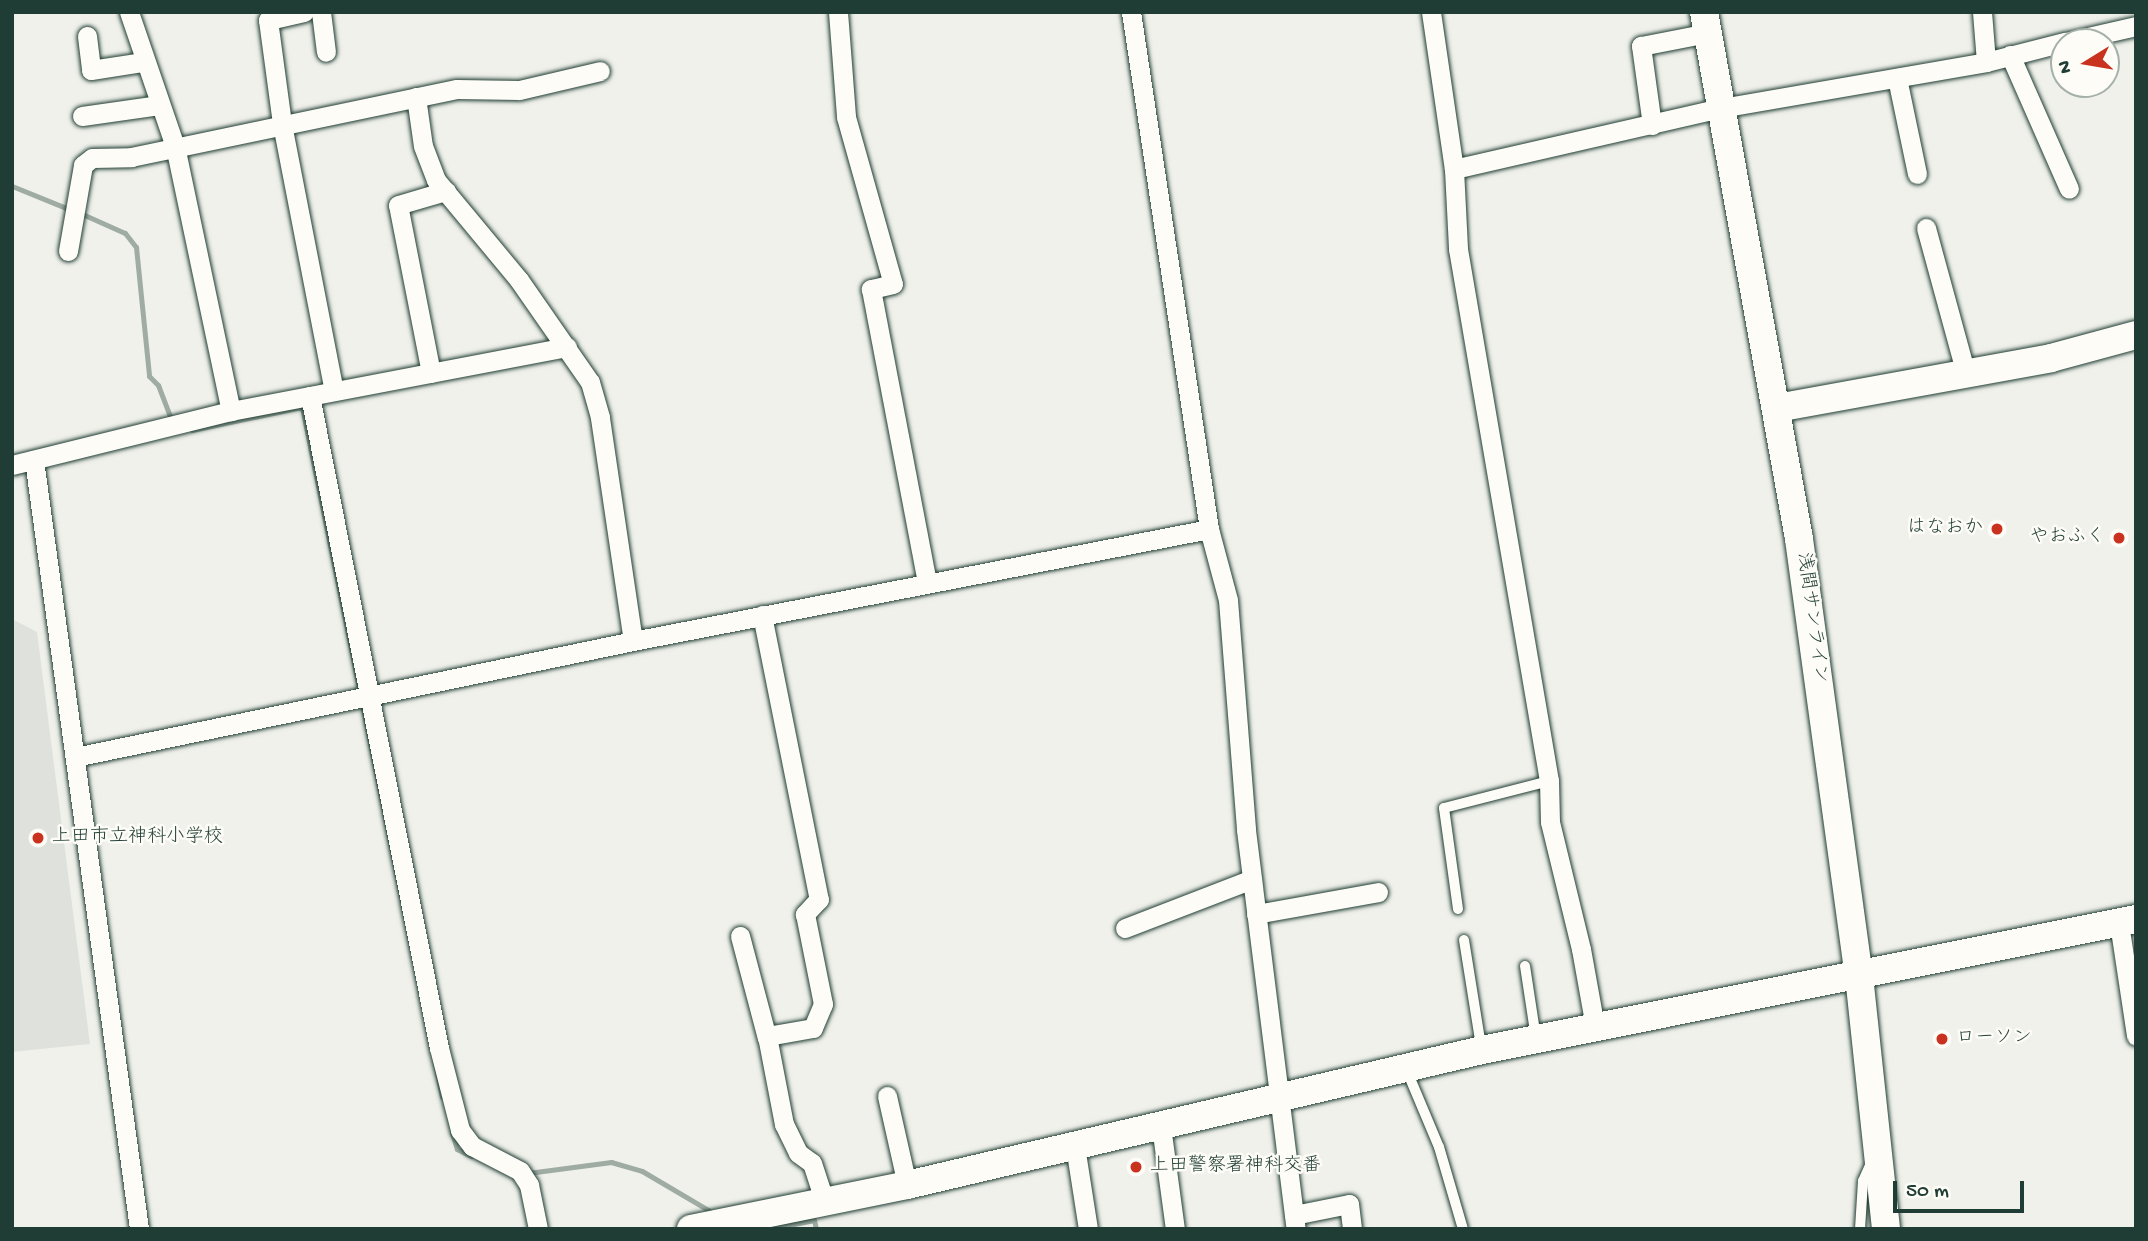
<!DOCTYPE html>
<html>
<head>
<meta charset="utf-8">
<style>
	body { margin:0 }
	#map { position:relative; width:2148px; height:1241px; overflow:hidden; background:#f0f1eb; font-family:"Gochi Hand","Klee One",sans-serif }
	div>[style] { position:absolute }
	.built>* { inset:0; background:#dfe2dc }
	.stream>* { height:5px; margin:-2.5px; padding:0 2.5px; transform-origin:2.5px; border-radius:2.5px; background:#9faca4 }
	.roads { filter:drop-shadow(0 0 2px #1f3d34) drop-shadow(0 0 2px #1f3d34) }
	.lane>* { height:10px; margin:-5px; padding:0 5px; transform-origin:5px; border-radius:5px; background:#fdfcf7 }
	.street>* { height:19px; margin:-9.5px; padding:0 9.5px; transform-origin:9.5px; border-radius:9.5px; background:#fdfcf7 }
	.secondary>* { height:28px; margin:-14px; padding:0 14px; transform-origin:14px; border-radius:14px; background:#fdfcf7 }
	.dots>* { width:19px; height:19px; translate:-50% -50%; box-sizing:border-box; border:4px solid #fdfcf7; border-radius:50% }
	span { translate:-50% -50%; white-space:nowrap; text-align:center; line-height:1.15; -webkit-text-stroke:5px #fdfcf7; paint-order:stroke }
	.poi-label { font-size:19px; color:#1f3d34 }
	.right { translate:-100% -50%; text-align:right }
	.left { translate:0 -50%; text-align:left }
	.street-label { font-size:19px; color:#1f3d34 }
	.frame { position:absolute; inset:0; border:14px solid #1f3d34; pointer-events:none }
	.north { position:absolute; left:2050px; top:28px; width:70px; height:70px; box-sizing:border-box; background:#fdfcf7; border:2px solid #a4b0a9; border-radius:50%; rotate:259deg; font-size:19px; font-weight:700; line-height:28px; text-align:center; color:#1f3d34 }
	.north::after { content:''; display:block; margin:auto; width:24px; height:32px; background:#c8321e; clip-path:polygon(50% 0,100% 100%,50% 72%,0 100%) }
	.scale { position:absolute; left:1893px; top:1181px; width:131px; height:32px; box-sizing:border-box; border:4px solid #1f3d34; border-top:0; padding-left:9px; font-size:21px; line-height:24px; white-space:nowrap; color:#1f3d34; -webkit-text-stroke:5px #fdfcf7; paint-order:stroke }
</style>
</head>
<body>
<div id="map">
	<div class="built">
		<i style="clip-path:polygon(12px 619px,37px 632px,90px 1044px,12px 1052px)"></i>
	</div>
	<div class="stream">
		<i style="left:12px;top:186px;width:64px;rotate:22.1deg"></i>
		<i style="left:80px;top:213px;width:49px;rotate:24deg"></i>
		<i style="left:125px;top:233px;width:18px;rotate:52deg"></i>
		<i style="left:136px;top:247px;width:130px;rotate:84.2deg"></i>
		<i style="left:149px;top:376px;width:13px;rotate:45deg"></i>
		<i style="left:158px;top:385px;width:36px;rotate:69deg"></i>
		<i style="left:192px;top:430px;width:112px;rotate:-11.8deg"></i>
		<i style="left:302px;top:407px;width:704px;rotate:78.53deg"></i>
		<i style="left:452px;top:1133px;width:17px;rotate:73deg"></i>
		<i style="left:457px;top:1149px;width:16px;rotate:27deg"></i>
		<i style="left:528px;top:1173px;width:84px;rotate:-7.5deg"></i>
		<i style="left:611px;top:1162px;width:32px;rotate:16deg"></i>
		<i style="left:642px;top:1171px;width:85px;rotate:30.5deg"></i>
		<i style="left:769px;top:1229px;width:46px;rotate:-11.3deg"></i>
		<i style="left:814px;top:1220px;width:9px;rotate:77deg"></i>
	</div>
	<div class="roads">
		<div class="lane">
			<i style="left:1458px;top:909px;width:102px;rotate:-97.9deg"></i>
			<i style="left:1444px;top:808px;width:108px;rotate:-14.4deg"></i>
			<i style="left:1464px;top:940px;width:107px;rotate:80.9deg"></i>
			<i style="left:1525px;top:966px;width:73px;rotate:81.3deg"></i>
			<i style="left:1407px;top:1071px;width:82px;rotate:67.2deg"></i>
			<i style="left:1439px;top:1147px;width:85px;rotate:73.7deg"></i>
			<i style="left:1860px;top:1229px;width:48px;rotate:-86.4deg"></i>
			<i style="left:1863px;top:1181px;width:17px;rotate:-66deg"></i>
		</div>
		<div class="street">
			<i style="left:129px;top:12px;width:142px;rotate:71.1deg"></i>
			<i style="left:175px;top:146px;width:271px;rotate:78.1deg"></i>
			<i style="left:304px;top:12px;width:37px;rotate:167deg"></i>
			<i style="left:268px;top:20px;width:105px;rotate:82.3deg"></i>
			<i style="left:282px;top:124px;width:272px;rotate:79deg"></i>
			<i style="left:321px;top:12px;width:40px;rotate:82.9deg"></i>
			<i style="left:838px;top:12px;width:105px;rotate:85.6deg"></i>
			<i style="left:846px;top:117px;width:173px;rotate:74.3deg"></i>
			<i style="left:893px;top:284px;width:23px;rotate:167deg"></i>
			<i style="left:871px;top:289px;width:299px;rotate:79.2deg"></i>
			<i style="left:1131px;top:12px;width:523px;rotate:81.42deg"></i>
			<i style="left:1209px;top:529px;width:73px;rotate:75deg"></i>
			<i style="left:1228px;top:600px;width:231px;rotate:85.5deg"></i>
			<i style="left:1246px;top:830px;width:402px;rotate:82.9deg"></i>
			<i style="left:1431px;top:12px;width:159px;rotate:81.7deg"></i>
			<i style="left:1454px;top:169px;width:80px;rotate:87.1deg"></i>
			<i style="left:1458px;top:249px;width:540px;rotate:80.29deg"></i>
			<i style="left:1549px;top:781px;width:41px;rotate:88.6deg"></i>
			<i style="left:1550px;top:822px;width:131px;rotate:76.3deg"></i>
			<i style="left:1581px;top:949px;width:79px;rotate:79.8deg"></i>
			<i style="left:1982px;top:12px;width:50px;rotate:85.4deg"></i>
			<i style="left:87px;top:36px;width:34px;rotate:83deg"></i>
			<i style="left:91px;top:70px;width:53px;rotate:-8.7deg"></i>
			<i style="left:2066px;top:42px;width:72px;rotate:-12.9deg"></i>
			<i style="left:2010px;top:55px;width:146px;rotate:66.2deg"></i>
			<i style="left:1897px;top:78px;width:98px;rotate:78.2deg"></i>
			<i style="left:416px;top:97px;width:49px;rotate:81.9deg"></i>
			<i style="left:423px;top:146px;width:36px;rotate:69deg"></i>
			<i style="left:436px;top:180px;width:130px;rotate:50.3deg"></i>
			<i style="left:519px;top:280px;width:124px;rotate:55.2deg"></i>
			<i style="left:590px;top:382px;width:37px;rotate:74deg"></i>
			<i style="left:600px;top:418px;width:225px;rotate:81.6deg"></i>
			<i style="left:82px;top:116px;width:78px;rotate:-8.1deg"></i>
			<i style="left:1652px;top:125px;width:80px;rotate:-97.9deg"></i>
			<i style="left:1641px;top:46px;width:68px;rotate:-11deg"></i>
			<i style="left:1454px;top:169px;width:274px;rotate:-12.9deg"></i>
			<i style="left:1721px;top:108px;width:269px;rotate:-9.8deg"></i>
			<i style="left:1986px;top:62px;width:81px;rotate:-14.4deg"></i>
			<i style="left:1926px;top:228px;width:151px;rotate:74.7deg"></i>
			<i style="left:68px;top:251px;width:87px;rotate:-80.1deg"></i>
			<i style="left:83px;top:165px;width:11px;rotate:-38deg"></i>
			<i style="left:92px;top:158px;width:39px;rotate:-1deg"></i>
			<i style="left:131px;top:157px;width:333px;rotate:-11.8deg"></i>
			<i style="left:457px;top:89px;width:62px;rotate:0.9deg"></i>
			<i style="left:519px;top:90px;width:83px;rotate:-13.2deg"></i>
			<i style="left:431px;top:373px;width:171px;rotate:-101.1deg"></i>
			<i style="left:398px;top:205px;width:50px;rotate:-16.3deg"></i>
			<i style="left:310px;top:396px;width:665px;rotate:78.81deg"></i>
			<i style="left:439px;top:1048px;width:85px;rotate:75.6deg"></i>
			<i style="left:460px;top:1130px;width:20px;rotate:53deg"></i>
			<i style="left:472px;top:1146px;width:54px;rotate:27.5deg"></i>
			<i style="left:520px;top:1171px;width:17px;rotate:57deg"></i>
			<i style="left:529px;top:1185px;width:45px;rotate:78.4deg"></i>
			<i style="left:34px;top:460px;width:776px;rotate:82.22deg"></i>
			<i style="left:12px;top:465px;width:226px;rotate:-13.9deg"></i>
			<i style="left:231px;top:411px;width:342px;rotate:-10.8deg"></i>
			<i style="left:762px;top:615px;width:290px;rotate:78.7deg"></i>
			<i style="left:819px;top:899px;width:21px;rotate:133deg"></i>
			<i style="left:805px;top:914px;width:92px;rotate:78.7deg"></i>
			<i style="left:823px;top:1004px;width:26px;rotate:113deg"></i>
			<i style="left:813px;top:1028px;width:47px;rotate:170.1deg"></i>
			<i style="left:767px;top:1036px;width:90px;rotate:79.1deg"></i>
			<i style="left:784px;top:1124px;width:32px;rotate:64deg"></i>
			<i style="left:798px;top:1153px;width:17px;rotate:36deg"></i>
			<i style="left:812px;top:1163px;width:40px;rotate:72deg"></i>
			<i style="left:75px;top:757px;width:570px;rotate:-11.74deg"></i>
			<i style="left:633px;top:641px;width:587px;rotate:-11deg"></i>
			<i style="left:1256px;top:914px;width:124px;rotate:-10.2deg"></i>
			<i style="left:2119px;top:923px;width:114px;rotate:81.4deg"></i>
			<i style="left:1125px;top:928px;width:136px;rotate:-21.1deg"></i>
			<i style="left:740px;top:936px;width:106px;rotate:75.2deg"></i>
			<i style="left:887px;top:1096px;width:91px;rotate:77.3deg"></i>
			<i style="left:1161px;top:1126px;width:104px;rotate:82.3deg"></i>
			<i style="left:1075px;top:1146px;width:84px;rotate:81.1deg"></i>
			<i style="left:1294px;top:1215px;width:56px;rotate:-11.3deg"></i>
			<i style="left:1349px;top:1204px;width:25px;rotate:83deg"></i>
		</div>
		<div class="secondary">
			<i style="left:1704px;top:12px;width:535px;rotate:79.78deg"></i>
			<i style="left:1799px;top:539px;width:441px;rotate:82.2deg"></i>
			<i style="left:1859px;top:976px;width:254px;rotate:83.9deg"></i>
			<i style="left:1777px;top:408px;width:279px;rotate:-10.3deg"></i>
			<i style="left:2051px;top:358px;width:88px;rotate:-15.1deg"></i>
			<i style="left:691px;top:1229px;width:220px;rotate:-11.5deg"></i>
			<i style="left:907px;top:1185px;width:591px;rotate:-13.21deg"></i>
			<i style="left:1482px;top:1050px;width:667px;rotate:-11.33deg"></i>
		</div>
	</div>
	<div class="dots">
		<i style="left:1997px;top:529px;background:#c8321e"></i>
		<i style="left:2119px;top:538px;background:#c8321e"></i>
		<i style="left:38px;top:838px;background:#c8321e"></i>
		<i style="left:1942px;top:1039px;background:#c8321e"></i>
		<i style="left:1136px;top:1167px;background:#c8321e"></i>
	</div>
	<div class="poi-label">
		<span class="right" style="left:1983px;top:529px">はなおか</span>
		<span class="right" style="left:2105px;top:538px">やおふく</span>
		<span class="left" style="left:52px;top:838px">上田市立神科小学校</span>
		<span class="left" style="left:1956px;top:1039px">ローソン</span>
		<span class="left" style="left:1150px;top:1167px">上田警察署神科交番</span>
	</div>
	<div class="street-label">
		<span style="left:1811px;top:618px;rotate:82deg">浅間サンライン</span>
	</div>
	<div class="frame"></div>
	<div class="north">N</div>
	<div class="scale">50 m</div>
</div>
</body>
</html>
